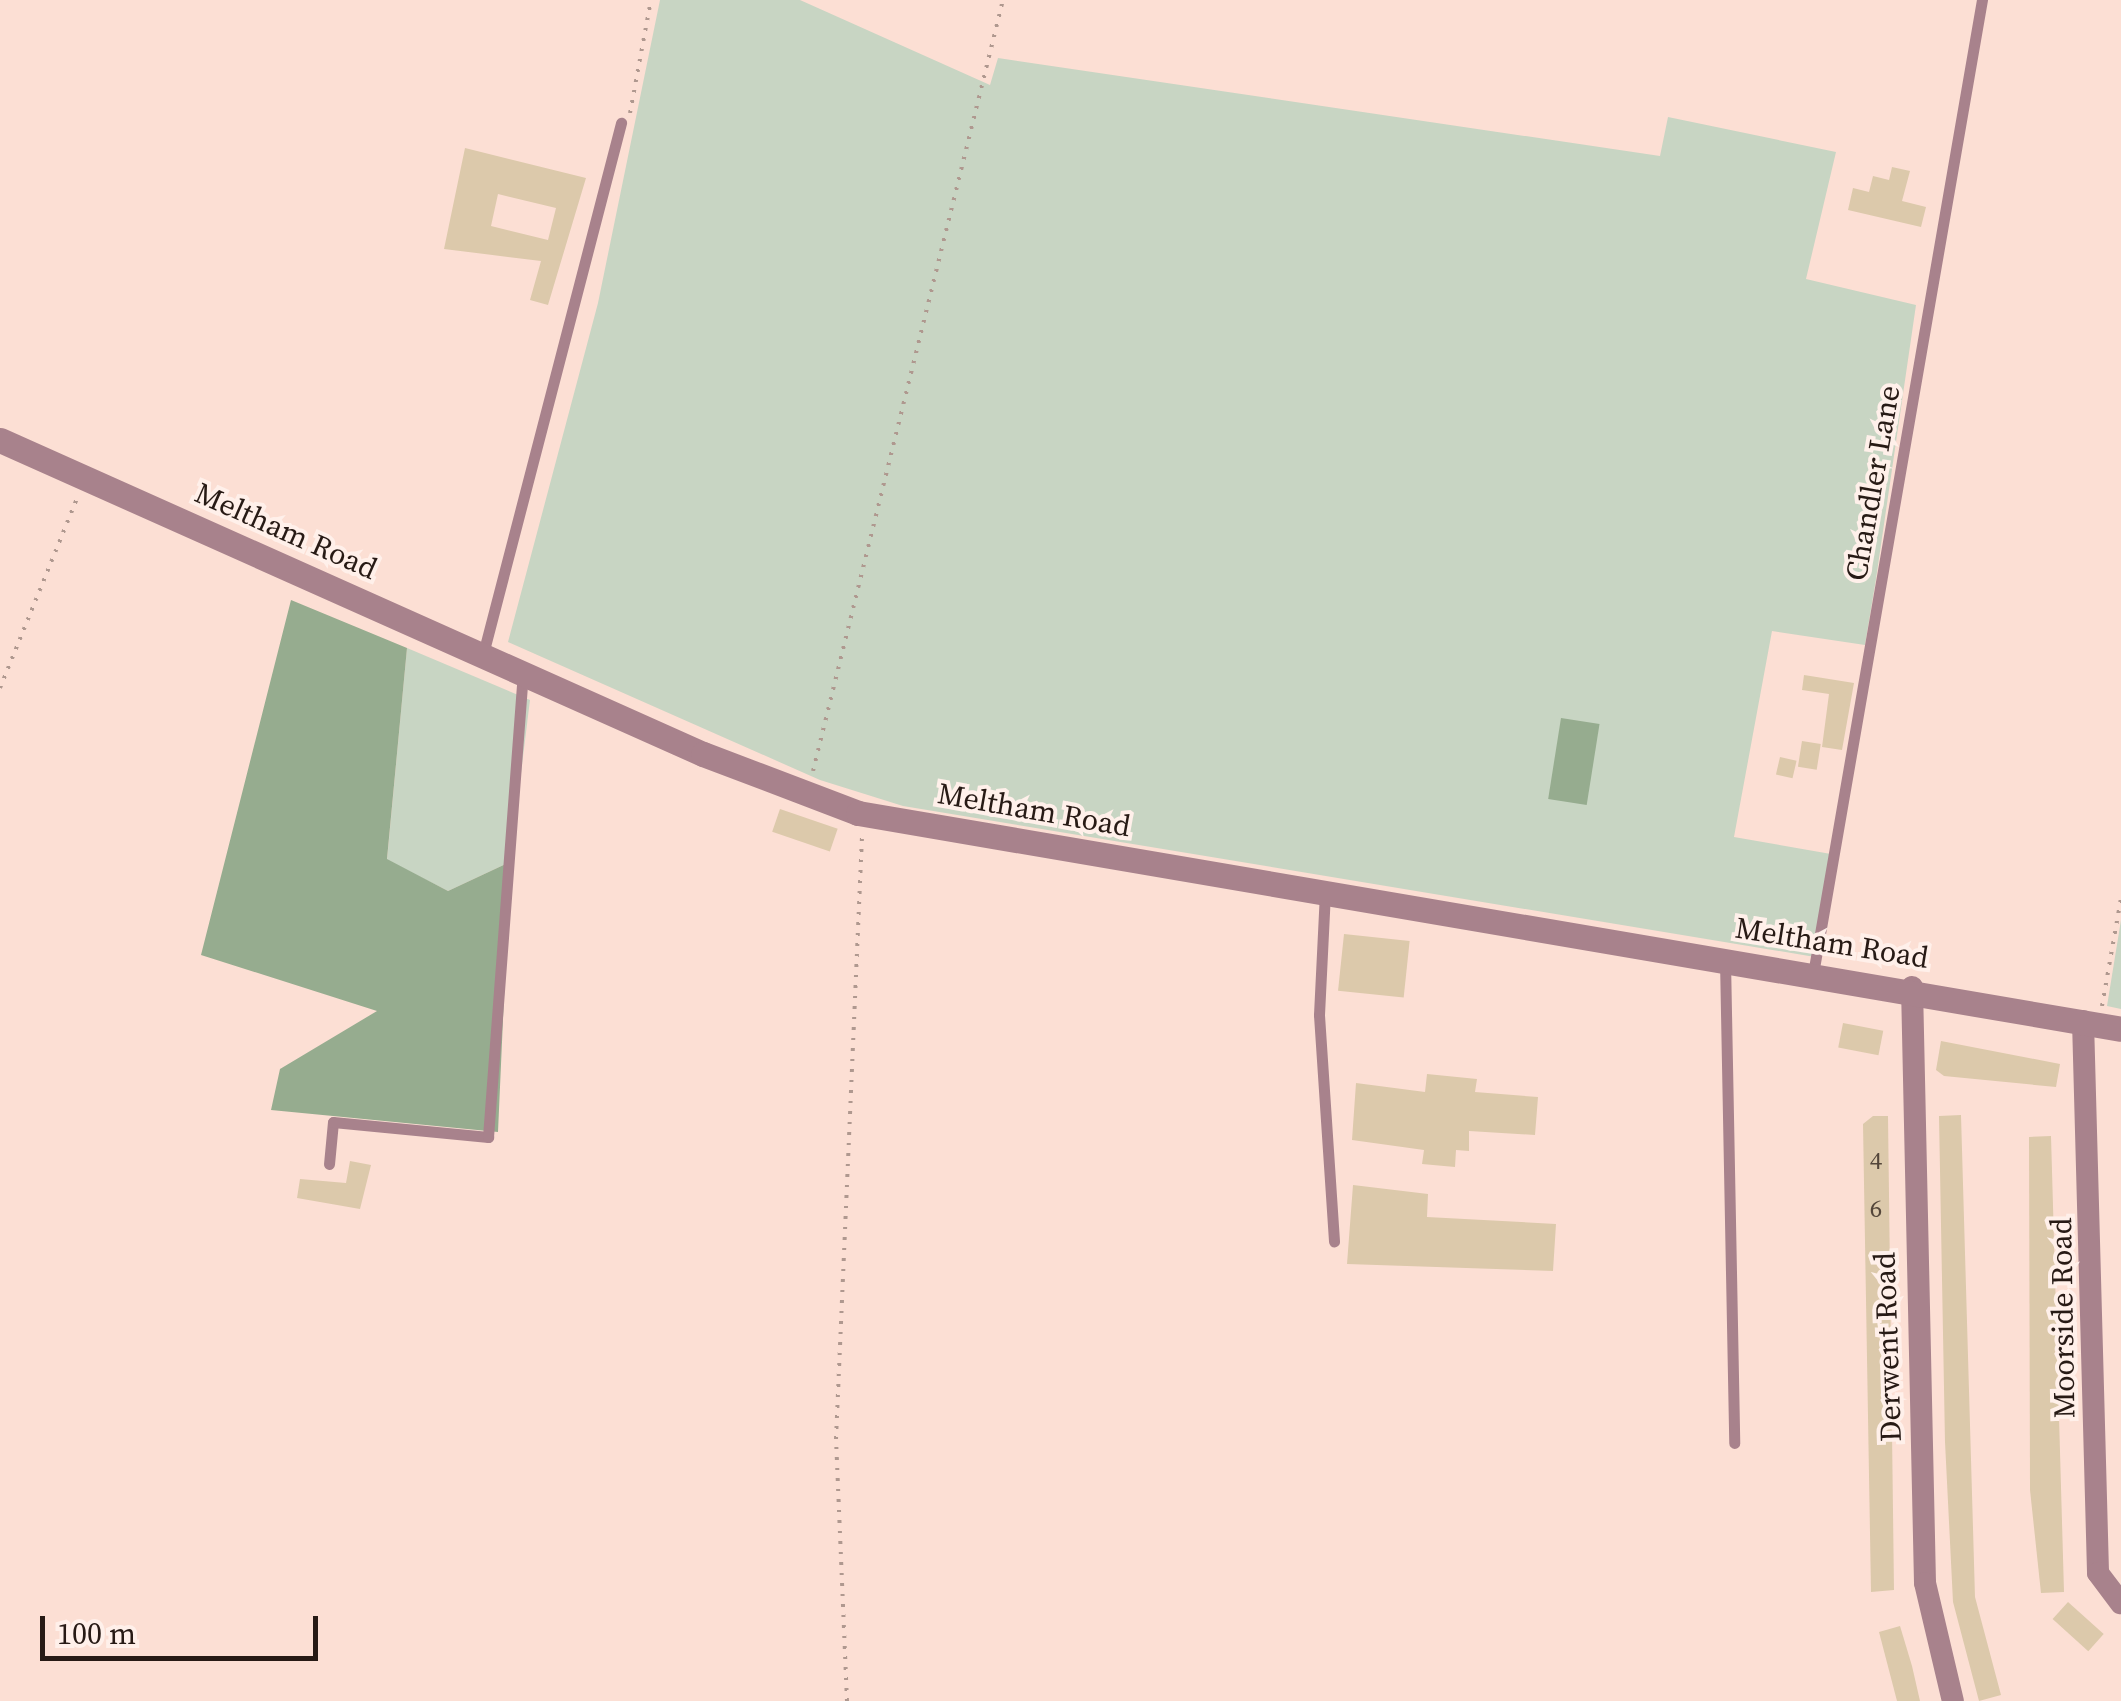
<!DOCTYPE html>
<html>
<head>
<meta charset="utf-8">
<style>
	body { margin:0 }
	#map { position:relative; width:2121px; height:1701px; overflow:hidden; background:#fcdfd4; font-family:"Source Serif 4",serif }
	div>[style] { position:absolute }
	.green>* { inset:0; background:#c8d5c3 }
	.forest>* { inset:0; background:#96ac8f; transform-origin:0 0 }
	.building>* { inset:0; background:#dcc9ab; transform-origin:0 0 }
	.path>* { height:4px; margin-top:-2px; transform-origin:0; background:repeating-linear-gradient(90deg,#af988f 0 2.5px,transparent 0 10.5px) }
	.service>* { height:11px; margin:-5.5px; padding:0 5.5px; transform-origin:5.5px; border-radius:5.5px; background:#a8828c }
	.minor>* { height:22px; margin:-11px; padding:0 11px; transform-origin:11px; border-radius:11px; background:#a8828c }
	.tertiary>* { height:25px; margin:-12.5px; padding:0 12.5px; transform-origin:12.5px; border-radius:12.5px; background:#a8828c }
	span { translate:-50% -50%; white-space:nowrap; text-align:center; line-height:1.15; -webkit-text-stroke:8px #fff0ea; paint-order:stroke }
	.number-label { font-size:25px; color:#54463a }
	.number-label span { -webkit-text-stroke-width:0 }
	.street-label { font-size:30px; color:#271a15 }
	.scale { position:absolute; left:40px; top:1616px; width:278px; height:45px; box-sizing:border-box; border:5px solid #271a15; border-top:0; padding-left:12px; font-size:30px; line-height:35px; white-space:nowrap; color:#271a15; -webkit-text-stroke:8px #fff0ea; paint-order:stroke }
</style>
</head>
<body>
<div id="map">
	<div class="green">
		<i style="clip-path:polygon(660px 0,800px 0,990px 85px,998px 58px,1660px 156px,1668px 117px,1836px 152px,1806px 279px,1916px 305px,1876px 579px,1865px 645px,1772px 631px,1734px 837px,1831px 854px,1815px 957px,903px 806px,820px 780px,508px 642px,598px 303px)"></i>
		<i style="clip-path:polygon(407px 648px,530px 700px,510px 862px,448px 891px,387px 860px)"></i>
		<i style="clip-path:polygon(2121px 920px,2121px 1009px,2107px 1006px)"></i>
	</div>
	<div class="forest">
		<i style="clip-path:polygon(291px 600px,407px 648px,387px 859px,448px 891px,510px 862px,498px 1132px,271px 1110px,280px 1069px,377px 1011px,201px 955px)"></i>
		<i style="left:1561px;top:718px;width:39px;height:82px;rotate:9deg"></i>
	</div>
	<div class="building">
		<i style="clip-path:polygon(evenodd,465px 148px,586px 178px,548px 305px,530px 300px,541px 261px,444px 249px,465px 148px,498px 194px,556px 208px,548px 240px,491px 226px,498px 194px)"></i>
		<i style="clip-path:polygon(1892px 167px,1910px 171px,1902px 201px,1926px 207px,1921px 227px,1848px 210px,1853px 188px,1869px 192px,1873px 176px,1889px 180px)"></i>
		<i style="clip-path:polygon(1804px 675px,1854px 683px,1842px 750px,1822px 747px,1829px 694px,1802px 690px)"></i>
		<i style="left:1802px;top:741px;width:19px;height:26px;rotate:9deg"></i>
		<i style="left:1780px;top:757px;width:17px;height:18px;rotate:13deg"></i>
		<i style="left:780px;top:809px;width:61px;height:24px;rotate:19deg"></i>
		<i style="left:1344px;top:934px;width:66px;height:57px;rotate:6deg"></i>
		<i style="left:1843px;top:1023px;width:41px;height:25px;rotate:11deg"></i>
		<i style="clip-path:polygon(1941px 1041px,2060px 1064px,2056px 1087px,1944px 1076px,1936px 1070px)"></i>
		<i style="clip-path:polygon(1427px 1074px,1477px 1079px,1475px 1092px,1538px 1097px,1535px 1135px,1469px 1131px,1469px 1151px,1456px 1150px,1455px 1167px,1422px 1164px,1424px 1150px,1352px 1140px,1356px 1083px,1425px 1092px)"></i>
		<i style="clip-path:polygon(1961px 1115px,1975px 1597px,2001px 1695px,1979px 1701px,1953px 1602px,1945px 1442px,1939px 1116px)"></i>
		<i style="clip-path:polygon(1873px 1116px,1888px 1116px,1894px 1590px,1871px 1592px,1863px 1124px)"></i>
		<i style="clip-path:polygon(2051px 1136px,2064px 1592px,2041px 1593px,2030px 1490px,2029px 1137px)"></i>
		<i style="clip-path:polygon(350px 1161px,371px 1165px,360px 1209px,297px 1198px,300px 1179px,346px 1183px)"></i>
		<i style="clip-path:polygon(1353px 1185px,1428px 1194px,1427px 1217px,1556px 1224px,1553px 1271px,1347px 1264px)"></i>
		<i style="left:2068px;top:1602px;width:48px;height:23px;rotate:42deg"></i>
		<i style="clip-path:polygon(1900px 1626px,1912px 1666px,1920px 1701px,1897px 1701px,1879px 1632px)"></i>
	</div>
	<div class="path">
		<i style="left:630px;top:113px;width:115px;rotate:-79.5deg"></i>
		<i style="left:0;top:688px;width:205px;rotate:-67.9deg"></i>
		<i style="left:813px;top:771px;width:794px;rotate:-76.16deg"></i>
		<i style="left:2102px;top:1006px;width:110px;rotate:-80deg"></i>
		<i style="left:847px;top:1701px;width:262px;rotate:-92.4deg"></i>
		<i style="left:836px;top:1439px;width:603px;rotate:-87.53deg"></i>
	</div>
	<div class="service">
		<i style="left:483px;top:654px;width:549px;rotate:-75.43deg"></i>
		<i style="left:1325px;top:892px;width:123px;rotate:92.8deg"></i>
		<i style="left:1319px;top:1015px;width:227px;rotate:86.2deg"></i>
		<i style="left:1725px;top:960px;width:483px;rotate:88.9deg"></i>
		<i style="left:1813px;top:974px;width:989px;rotate:-80.16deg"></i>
		<i style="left:329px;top:1164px;width:42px;rotate:-84.6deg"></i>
		<i style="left:333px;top:1122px;width:156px;rotate:5.5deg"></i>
		<i style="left:488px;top:1137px;width:465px;rotate:-85.7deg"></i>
	</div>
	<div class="minor">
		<i style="left:1912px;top:987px;width:596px;rotate:88.75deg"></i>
		<i style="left:1925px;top:1583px;width:121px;rotate:76.7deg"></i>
		<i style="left:2083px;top:1021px;width:552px;rotate:88.44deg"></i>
		<i style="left:2098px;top:1573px;width:38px;rotate:53deg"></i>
	</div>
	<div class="tertiary">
		<i style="left:0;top:440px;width:770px;rotate:24.07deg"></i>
		<i style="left:703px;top:754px;width:166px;rotate:20.8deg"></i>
		<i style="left:858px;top:813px;width:1281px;rotate:9.7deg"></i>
	</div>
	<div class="number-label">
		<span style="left:1876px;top:1160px">4</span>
		<span style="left:1876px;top:1208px">6</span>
	</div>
	<div class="street-label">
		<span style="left:1873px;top:483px;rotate:-80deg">Chandler Lane</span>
		<span style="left:286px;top:531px;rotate:24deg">Meltham Road</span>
		<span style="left:1034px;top:810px;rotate:10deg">Meltham Road</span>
		<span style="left:1832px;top:943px;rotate:9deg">Meltham Road</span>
		<span style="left:2063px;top:1318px;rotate:-91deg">Moorside Road</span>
		<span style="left:1888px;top:1347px;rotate:-92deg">Derwent Road</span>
	</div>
	<div class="scale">100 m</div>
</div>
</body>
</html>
